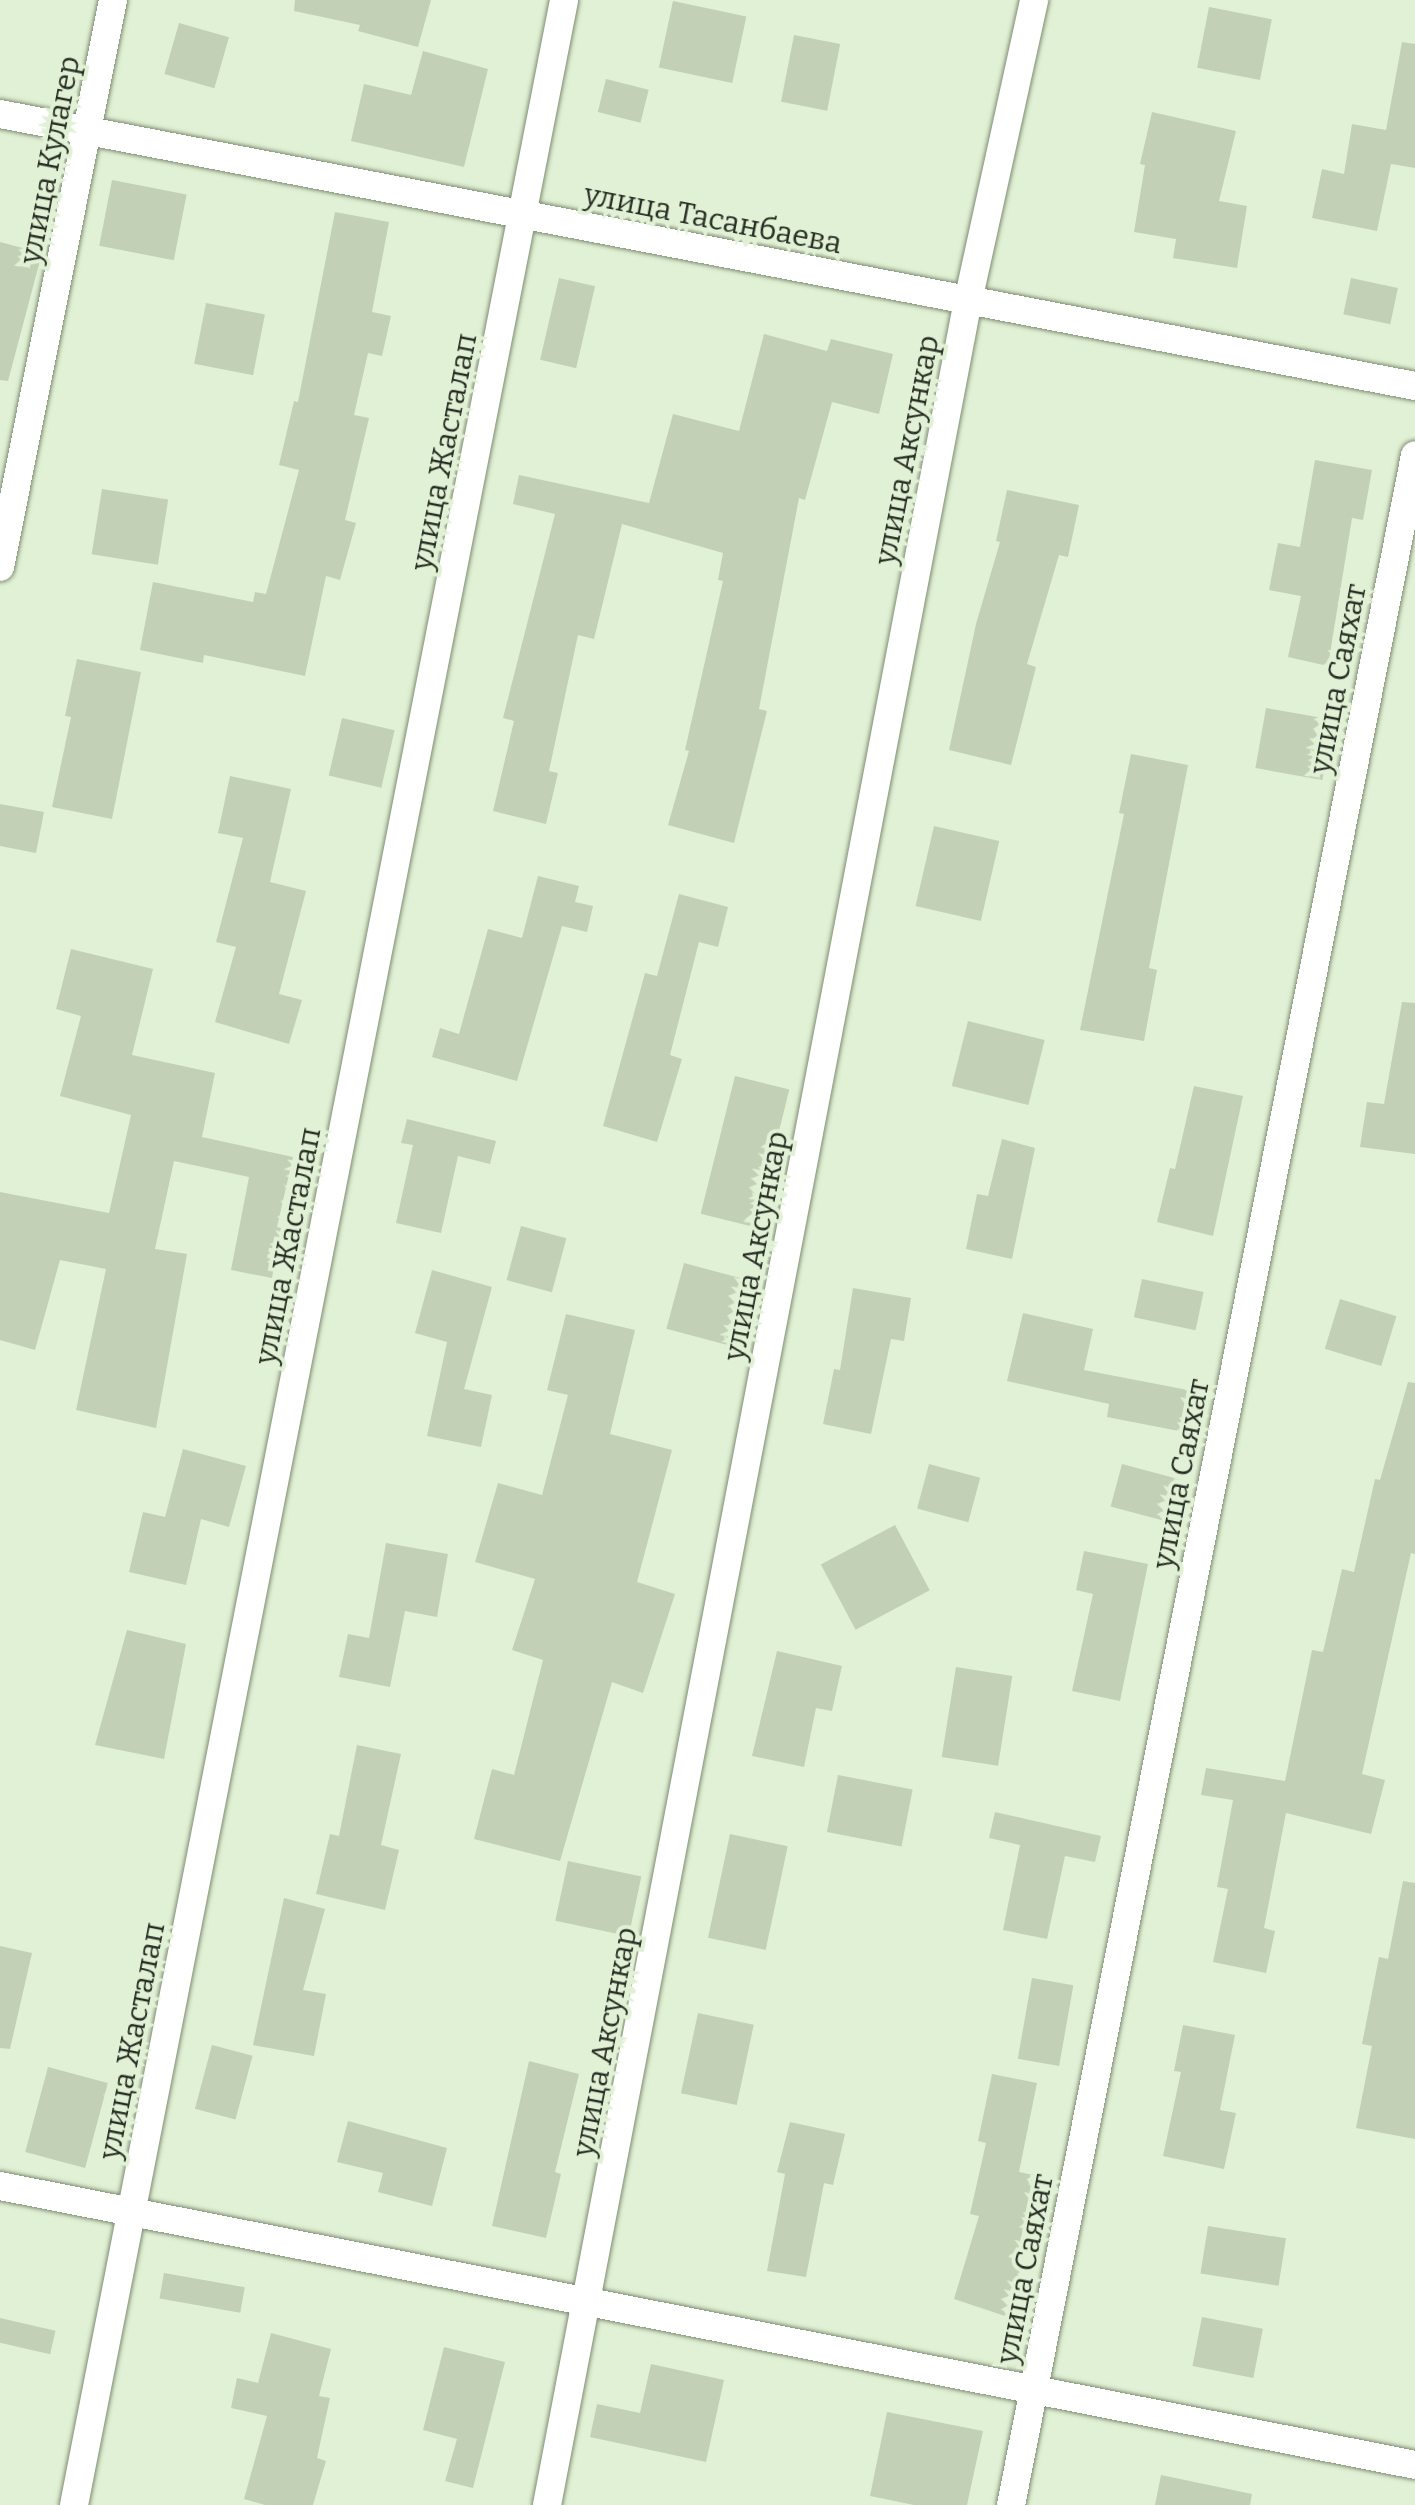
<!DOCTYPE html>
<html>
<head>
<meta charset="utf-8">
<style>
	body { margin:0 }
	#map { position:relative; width:1415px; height:2505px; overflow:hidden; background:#e1f1d5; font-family:Bitter,serif }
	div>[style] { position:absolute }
	.building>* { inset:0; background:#c2d1b6; transform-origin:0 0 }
	.roads { filter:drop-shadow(0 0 2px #7e8c73) drop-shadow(0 0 2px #7e8c73) }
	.street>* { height:28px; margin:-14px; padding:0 14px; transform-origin:14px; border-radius:14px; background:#fff }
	span { translate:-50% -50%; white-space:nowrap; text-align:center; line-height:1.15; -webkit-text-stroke:8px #e1f1d5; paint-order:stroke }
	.street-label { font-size:30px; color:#272d23 }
</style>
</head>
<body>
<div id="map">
	<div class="building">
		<i style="clip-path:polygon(295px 0,431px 0,418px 47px,358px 31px,360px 25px,294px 11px)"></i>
		<i style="left:673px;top:1px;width:75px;height:68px;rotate:12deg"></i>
		<i style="left:1209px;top:7px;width:64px;height:62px;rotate:11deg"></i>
		<i style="left:179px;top:23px;width:52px;height:53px;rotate:16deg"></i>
		<i style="left:794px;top:35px;width:47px;height:68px;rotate:11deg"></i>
		<i style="clip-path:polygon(1402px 42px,1415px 44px,1415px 168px,1391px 164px,1377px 231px,1312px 218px,1322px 169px,1344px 174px,1352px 124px,1386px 130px)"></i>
		<i style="clip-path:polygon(423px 51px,488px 69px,464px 167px,351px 141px,364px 84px,411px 95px)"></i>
		<i style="left:606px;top:79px;width:44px;height:34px;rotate:14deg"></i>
		<i style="clip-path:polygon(1152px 112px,1236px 131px,1219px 201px,1247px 206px,1237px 268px,1173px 258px,1176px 239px,1134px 232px,1145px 165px,1140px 164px)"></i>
		<i style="left:112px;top:180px;width:76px;height:67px;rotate:11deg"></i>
		<i style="clip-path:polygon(335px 212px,389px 222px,372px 312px,391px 316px,382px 356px,368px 353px,354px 415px,369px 418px,345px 520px,356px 523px,340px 580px,326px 576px,305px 676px,204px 655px,203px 663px,140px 650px,153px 582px,253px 602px,255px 592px,266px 594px,299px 470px,279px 465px,294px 401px,298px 402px)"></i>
		<i style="clip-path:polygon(0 242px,42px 253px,8px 381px,0 380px)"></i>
		<i style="left:559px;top:278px;width:37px;height:84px;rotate:13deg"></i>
		<i style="left:1351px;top:278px;width:48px;height:37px;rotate:12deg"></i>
		<i style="left:206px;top:303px;width:60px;height:62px;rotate:11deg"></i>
		<i style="clip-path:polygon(764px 334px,827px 351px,831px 339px,893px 354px,879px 414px,832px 402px,805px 500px,799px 498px,759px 709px,767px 711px,734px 843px,668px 825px,689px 751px,685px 750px,723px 581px,718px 580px,723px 553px,622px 524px,594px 639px,578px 635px,549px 771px,558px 773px,546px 824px,493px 811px,514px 721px,503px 718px,555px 514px,513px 504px,519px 475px,649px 503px,673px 414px,739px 431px)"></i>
		<i style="clip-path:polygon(1315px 460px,1372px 470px,1363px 520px,1352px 518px,1328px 666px,1288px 657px,1301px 596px,1269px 590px,1278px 543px,1300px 547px)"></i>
		<i style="left:102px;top:489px;width:67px;height:66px;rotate:9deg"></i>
		<i style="clip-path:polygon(1007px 490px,1079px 505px,1068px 557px,1059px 555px,1027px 664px,1036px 667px,1011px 765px,949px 750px,976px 624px,1000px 542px,996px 541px)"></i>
		<i style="clip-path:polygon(77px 659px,141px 672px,112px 819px,52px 807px,71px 717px,65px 716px)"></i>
		<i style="left:1266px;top:708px;width:68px;height:61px;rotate:10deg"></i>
		<i style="left:342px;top:718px;width:54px;height:59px;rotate:13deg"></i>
		<i style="clip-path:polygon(1131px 754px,1188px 765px,1149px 968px,1157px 970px,1144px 1041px,1080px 1030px,1124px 814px,1119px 813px)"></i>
		<i style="clip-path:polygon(230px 776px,291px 789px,270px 882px,306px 891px,279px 994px,302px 1000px,289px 1044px,215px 1022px,236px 947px,216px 942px,243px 838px,218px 833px)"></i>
		<i style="clip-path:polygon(0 804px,44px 812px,36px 853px,0 846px)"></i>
		<i style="left:934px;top:826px;width:67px;height:82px;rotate:13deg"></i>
		<i style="clip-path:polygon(538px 876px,579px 886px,575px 902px,593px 906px,587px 932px,562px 926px,517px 1081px,432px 1057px,440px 1028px,459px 1034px,488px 929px,522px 938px)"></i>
		<i style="clip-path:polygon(679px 894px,728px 907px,718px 947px,699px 942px,670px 1055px,682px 1059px,657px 1142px,603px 1126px,645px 973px,657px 976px)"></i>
		<i style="clip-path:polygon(71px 949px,153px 969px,132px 1055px,215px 1073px,202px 1137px,293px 1157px,277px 1227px,281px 1228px,272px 1278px,231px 1270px,249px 1177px,174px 1161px,155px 1249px,187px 1254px,156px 1428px,76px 1410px,106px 1269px,60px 1260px,35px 1350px,0 1340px,0 1192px,109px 1213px,131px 1115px,60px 1096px,81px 1016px,56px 1009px)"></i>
		<i style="clip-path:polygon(1402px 1002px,1415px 1003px,1415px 1154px,1360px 1147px,1367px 1102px,1384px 1104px)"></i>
		<i style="left:968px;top:1021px;width:79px;height:67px;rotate:14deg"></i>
		<i style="left:735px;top:1076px;width:56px;height:142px;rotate:14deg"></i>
		<i style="clip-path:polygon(1194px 1086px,1243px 1096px,1213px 1236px,1157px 1222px,1170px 1168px,1175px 1169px)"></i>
		<i style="clip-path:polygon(407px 1119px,496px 1141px,490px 1164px,458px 1156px,441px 1233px,396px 1223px,413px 1145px,401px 1143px)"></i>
		<i style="clip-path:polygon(1002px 1139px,1035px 1148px,1012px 1259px,966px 1249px,977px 1194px,988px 1196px)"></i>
		<i style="left:521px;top:1226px;width:47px;height:56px;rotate:15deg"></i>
		<i style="left:684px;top:1263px;width:69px;height:68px;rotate:15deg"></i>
		<i style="clip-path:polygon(432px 1270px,492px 1287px,464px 1389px,492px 1395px,481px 1447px,427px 1436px,447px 1342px,415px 1333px)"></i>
		<i style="left:1142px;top:1279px;width:63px;height:39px;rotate:12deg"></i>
		<i style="clip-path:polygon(853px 1288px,911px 1298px,904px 1341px,891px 1339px,871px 1434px,823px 1424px,834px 1369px,840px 1370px)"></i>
		<i style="left:1340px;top:1299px;width:59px;height:52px;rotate:17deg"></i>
		<i style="clip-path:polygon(1023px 1313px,1093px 1329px,1084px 1370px,1198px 1392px,1189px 1433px,1107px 1417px,1109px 1404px,1007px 1381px)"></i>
		<i style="clip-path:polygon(566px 1314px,635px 1330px,610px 1434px,672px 1450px,637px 1582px,675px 1594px,643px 1693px,612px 1682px,560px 1861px,474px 1839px,492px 1769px,514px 1775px,543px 1660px,512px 1650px,535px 1579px,475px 1562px,498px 1483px,542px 1495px,568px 1395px,547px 1390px)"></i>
		<i style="clip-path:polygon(1408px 1382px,1415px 1383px,1415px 1554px,1411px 1553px,1362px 1774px,1385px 1780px,1371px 1834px,1286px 1813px,1264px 1928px,1275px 1931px,1266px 1973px,1213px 1962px,1228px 1889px,1217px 1887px,1233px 1800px,1201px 1795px,1206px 1768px,1285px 1781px,1312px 1650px,1323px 1652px,1342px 1569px,1354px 1572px,1375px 1479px,1380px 1480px)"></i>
		<i style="clip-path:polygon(183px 1449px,246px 1466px,229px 1527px,201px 1519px,186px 1585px,129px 1572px,143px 1512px,165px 1517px)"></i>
		<i style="left:929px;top:1464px;width:53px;height:46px;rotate:15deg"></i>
		<i style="left:1122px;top:1464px;width:60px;height:44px;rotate:15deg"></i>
		<i style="left:895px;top:1525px;width:74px;height:84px;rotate:62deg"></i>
		<i style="clip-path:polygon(386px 1543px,448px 1554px,437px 1617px,405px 1611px,390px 1687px,339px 1677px,348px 1634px,369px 1638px)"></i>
		<i style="clip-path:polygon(1084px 1551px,1148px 1564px,1120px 1701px,1072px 1691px,1093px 1594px,1076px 1590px)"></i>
		<i style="clip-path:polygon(127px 1630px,186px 1644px,164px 1759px,95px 1745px)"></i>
		<i style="clip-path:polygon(777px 1651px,842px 1666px,832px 1711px,816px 1708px,804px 1767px,752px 1756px)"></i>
		<i style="left:956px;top:1667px;width:57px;height:91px;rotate:9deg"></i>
		<i style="clip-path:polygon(357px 1745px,401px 1754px,381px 1845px,399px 1850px,385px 1910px,316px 1894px,330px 1834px,339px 1836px)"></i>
		<i style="left:838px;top:1775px;width:76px;height:58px;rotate:11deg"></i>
		<i style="clip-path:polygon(995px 1812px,1101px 1836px,1095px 1862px,1065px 1856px,1047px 1939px,1003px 1930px,1020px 1845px,989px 1838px)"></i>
		<i style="left:730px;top:1834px;width:59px;height:106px;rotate:12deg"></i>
		<i style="left:568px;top:1861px;width:75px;height:61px;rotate:12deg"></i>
		<i style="clip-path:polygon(1403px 1881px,1415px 1883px,1415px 2139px,1356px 2128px,1372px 2046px,1362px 2044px,1379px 1957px,1388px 1959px)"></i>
		<i style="clip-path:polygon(284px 1898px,325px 1909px,303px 1990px,326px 1994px,314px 2056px,253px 2045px)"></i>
		<i style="clip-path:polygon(0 1946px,32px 1953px,10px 2049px,0 2048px)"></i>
		<i style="left:1032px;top:1978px;width:42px;height:82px;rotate:10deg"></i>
		<i style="left:698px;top:2013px;width:57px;height:82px;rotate:12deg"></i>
		<i style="clip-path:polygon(1183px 2025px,1235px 2035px,1220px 2110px,1236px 2113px,1224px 2169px,1163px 2156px,1181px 2072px,1174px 2071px)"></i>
		<i style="left:212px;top:2045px;width:42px;height:66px;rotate:15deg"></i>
		<i style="clip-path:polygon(529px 2061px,579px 2074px,555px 2172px,561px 2174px,546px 2238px,492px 2226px)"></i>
		<i style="left:48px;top:2067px;width:62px;height:88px;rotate:15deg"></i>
		<i style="clip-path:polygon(992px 2074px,1037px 2083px,1019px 2172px,1034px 2175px,1016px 2262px,1022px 2264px,1005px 2316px,954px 2299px,979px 2216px,970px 2214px,986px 2143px,978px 2141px)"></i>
		<i style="clip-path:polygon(348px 2121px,447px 2148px,432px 2206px,378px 2192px,383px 2173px,337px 2162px)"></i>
		<i style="clip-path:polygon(790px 2122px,845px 2134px,833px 2185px,824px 2183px,806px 2277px,767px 2271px,785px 2174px,777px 2172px)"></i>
		<i style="left:1208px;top:2226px;width:79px;height:48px;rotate:9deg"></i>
		<i style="left:164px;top:2273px;width:82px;height:26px;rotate:10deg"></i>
		<i style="left:1202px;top:2317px;width:62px;height:50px;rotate:11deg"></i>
		<i style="left:0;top:2318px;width:57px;height:24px;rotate:13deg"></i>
		<i style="clip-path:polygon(271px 2333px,331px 2349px,319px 2396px,330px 2398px,317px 2458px,326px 2461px,313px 2505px,265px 2505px,244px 2499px,267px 2416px,231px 2408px,237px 2378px,258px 2383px)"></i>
		<i style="clip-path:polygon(444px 2347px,505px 2362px,473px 2488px,445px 2481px,457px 2439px,423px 2430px)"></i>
		<i style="clip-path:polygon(651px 2364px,724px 2380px,706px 2462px,590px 2437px,597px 2404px,640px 2413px)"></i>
		<i style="clip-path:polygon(887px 2412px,983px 2431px,967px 2505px,914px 2505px,870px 2496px)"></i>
		<i style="clip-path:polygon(1161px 2475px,1252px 2494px,1250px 2505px,1155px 2505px)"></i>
	</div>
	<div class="roads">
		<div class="street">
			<i style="left:0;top:114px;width:1441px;rotate:10.88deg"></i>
			<i style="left:0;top:567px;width:578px;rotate:-78.73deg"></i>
			<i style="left:0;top:2186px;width:1442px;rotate:11.15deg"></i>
			<i style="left:74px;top:2505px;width:2552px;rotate:-78.93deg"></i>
			<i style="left:547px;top:2505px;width:2244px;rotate:-79.19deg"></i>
			<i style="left:968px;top:301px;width:308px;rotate:-77.6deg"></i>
			<i style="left:1011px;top:2505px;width:2089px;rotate:-78.85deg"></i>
		</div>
	</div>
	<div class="street-label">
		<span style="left:50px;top:160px;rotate:-79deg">улица Кулагер</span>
		<span style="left:713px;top:219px;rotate:11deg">улица Тасанбаева</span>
		<span style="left:907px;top:450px;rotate:-79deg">улица Аксункар</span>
		<span style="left:444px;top:452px;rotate:-79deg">улица Жасталап</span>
		<span style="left:1338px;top:679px;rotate:-79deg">улица Саяхат</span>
		<span style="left:288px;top:1246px;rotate:-79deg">улица Жасталап</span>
		<span style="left:756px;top:1246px;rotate:-79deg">улица Аксункар</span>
		<span style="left:1181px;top:1474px;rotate:-79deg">улица Саяхат</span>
		<span style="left:132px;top:2041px;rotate:-79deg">улица Жасталап</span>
		<span style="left:605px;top:2042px;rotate:-79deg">улица Аксункар</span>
		<span style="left:1025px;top:2269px;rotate:-79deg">улица Саяхат</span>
	</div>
</div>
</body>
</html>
